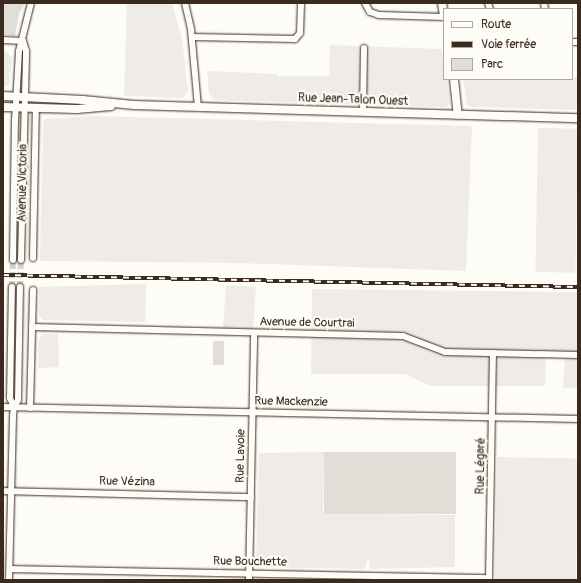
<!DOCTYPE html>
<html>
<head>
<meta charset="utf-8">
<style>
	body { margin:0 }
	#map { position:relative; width:581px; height:583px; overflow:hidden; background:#fdfcf7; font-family:Pangolin,sans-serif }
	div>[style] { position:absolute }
	.built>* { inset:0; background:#efece7; transform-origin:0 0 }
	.green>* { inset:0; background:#e1ded7; transform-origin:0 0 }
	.minor-tunnel>* { height:6px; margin-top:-3px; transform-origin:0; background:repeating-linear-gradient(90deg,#d6d2cc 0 6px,transparent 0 9px) }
	.roads { filter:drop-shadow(0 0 1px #3b2a1e) drop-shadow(0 0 1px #3b2a1e) }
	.minor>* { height:6px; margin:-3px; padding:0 3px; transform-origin:3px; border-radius:3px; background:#fdfcf7 }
	.major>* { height:8px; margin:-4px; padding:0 4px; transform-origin:4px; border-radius:4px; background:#fdfcf7 }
	.rail>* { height:3.5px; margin-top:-1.75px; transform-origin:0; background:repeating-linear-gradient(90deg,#fdfcf7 0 6px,#3b2a1e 0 12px); box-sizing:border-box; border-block:1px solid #3b2a1e }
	span { translate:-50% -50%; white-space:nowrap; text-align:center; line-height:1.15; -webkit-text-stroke:4px #fdfcf7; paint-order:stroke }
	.street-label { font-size:12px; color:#3b2a1e }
	.frame { position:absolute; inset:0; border:4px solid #3b2a1e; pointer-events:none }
	.legend { position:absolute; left:443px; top:8px; width:130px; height:72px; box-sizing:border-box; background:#fdfcf7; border:1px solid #afa8a0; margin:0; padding:5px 7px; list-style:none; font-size:12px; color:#3b2a1e }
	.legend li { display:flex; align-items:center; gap:8px; height:20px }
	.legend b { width:20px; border:1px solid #afa8a0 }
</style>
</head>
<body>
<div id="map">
	<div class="built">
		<i style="clip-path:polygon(127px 3px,172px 3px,182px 39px,188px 91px,183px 98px,124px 96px)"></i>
		<i style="clip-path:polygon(330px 45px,442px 49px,444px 79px,447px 79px,450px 103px,446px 107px,215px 100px,209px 94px,207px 71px,278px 74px,278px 76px,329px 76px)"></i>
		<i style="clip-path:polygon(3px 48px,12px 58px,11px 70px,9px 75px,10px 84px,3px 89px)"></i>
		<i style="clip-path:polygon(572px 77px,578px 77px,578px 110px,473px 107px,467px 105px,463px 79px,572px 79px)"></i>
		<i style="clip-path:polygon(94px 116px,472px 126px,466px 271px,237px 263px,40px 261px,43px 122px,45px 119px)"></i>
		<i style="left:538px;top:128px;width:40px;height:144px;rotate:1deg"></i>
		<i style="clip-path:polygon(146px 284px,145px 322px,43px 320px,39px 316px,39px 287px)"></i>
		<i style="left:226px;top:285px;width:30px;height:47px;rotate:4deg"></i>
		<i style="clip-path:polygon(312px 289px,578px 292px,578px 388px,563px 388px,565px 355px,546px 355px,545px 386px,431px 386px,405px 374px,311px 374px)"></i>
		<i style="clip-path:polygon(43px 334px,58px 334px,59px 367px,38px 368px,39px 338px)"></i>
		<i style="clip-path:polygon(324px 452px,323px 514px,455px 515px,455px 567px,370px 569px,368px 556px,365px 569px,258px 567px,256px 564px,259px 453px)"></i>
		<i style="left:497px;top:457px;width:81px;height:123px;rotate:1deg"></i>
	</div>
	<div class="green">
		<i style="clip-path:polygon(3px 3px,25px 3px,19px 14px,15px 36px,3px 35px)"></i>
		<i style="left:213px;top:341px;width:11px;height:24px"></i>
		<i style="left:324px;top:452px;width:132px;height:62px"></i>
	</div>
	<div class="minor-tunnel">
		<i style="left:12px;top:287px;width:27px;rotate:-88deg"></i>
		<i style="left:20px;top:287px;width:27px;rotate:-88deg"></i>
	</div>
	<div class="roads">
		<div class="minor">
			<i style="left:185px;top:3px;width:28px;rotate:77deg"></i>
			<i style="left:191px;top:30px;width:77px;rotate:84.8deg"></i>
			<i style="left:365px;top:3px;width:10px;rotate:61deg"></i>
			<i style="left:370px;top:12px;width:9px;rotate:18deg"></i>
			<i style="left:379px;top:15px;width:65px;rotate:1.8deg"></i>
			<i style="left:488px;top:3px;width:6px;rotate:72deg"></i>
			<i style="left:544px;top:3px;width:6px;rotate:81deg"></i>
			<i style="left:192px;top:37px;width:103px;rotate:1.1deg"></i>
			<i style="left:295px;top:39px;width:8px;rotate:-50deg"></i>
			<i style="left:300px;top:33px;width:30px;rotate:-88deg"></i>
			<i style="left:3px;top:40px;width:20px;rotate:3deg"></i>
			<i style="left:572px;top:42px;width:6px"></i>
			<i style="left:363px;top:112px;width:64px;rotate:-89.1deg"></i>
			<i style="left:33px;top:258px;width:150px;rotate:-88.9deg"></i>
			<i style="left:13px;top:260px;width:139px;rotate:-89.2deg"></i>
			<i style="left:15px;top:121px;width:70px;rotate:-86.7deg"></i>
			<i style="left:19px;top:51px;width:49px;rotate:-76deg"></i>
			<i style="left:21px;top:260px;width:209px;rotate:-88.6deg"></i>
			<i style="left:26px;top:51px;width:10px;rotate:-107deg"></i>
			<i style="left:32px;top:327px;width:371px;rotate:1.4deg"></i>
			<i style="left:403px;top:336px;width:45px;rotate:20.9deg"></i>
			<i style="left:445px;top:352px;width:133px;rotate:1.3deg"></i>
			<i style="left:3px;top:407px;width:575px;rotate:1.2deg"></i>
			<i style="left:14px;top:407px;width:8px;rotate:-60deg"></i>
			<i style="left:18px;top:400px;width:113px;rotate:-89deg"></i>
			<i style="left:30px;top:408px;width:118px;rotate:-88.5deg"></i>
			<i style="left:3px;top:491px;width:248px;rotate:1.4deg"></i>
			<i style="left:10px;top:569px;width:479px;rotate:1.1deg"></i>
			<i style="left:9px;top:580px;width:164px;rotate:-88.6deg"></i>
			<i style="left:13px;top:416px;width:9px;rotate:-84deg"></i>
			<i style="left:14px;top:407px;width:10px;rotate:-114deg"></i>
			<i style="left:10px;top:398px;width:111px;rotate:-89deg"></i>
			<i style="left:249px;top:580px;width:247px;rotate:-88.8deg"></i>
			<i style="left:489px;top:580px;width:227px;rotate:-89deg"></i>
		</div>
		<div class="major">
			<i style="left:442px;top:3px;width:13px;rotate:81deg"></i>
			<i style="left:454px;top:79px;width:36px;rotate:84deg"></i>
			<i style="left:3px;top:96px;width:80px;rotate:2.9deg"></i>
			<i style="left:83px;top:100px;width:51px;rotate:5.6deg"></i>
			<i style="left:134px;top:105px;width:444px;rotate:1.7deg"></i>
			<i style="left:3px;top:107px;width:74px;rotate:1.5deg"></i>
			<i style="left:77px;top:109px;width:34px;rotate:-5deg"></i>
		</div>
	</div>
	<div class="rail">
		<i style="left:3px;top:275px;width:575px;rotate:1.2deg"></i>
	</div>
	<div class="street-label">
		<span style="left:353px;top:100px;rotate:2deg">Rue Jean-Talon Ouest</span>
		<span style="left:23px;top:183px;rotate:-89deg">Avenue Victoria</span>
		<span style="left:307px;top:323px;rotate:1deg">Avenue de Courtrai</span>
		<span style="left:291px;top:402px;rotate:1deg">Rue Mackenzie</span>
		<span style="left:241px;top:456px;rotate:-89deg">Rue Lavoie</span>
		<span style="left:481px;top:466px;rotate:-89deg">Rue Légaré</span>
		<span style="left:127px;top:482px;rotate:1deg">Rue Vézina</span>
		<span style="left:250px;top:562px;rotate:1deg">Rue Bouchette</span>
	</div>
	<div class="frame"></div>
	<ul class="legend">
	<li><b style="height:5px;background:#fdfcf7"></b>Route</li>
	<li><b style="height:5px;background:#3b2a1e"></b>Voie ferrée</li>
	<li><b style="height:11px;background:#e1ded7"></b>Parc</li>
	</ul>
</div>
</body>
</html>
